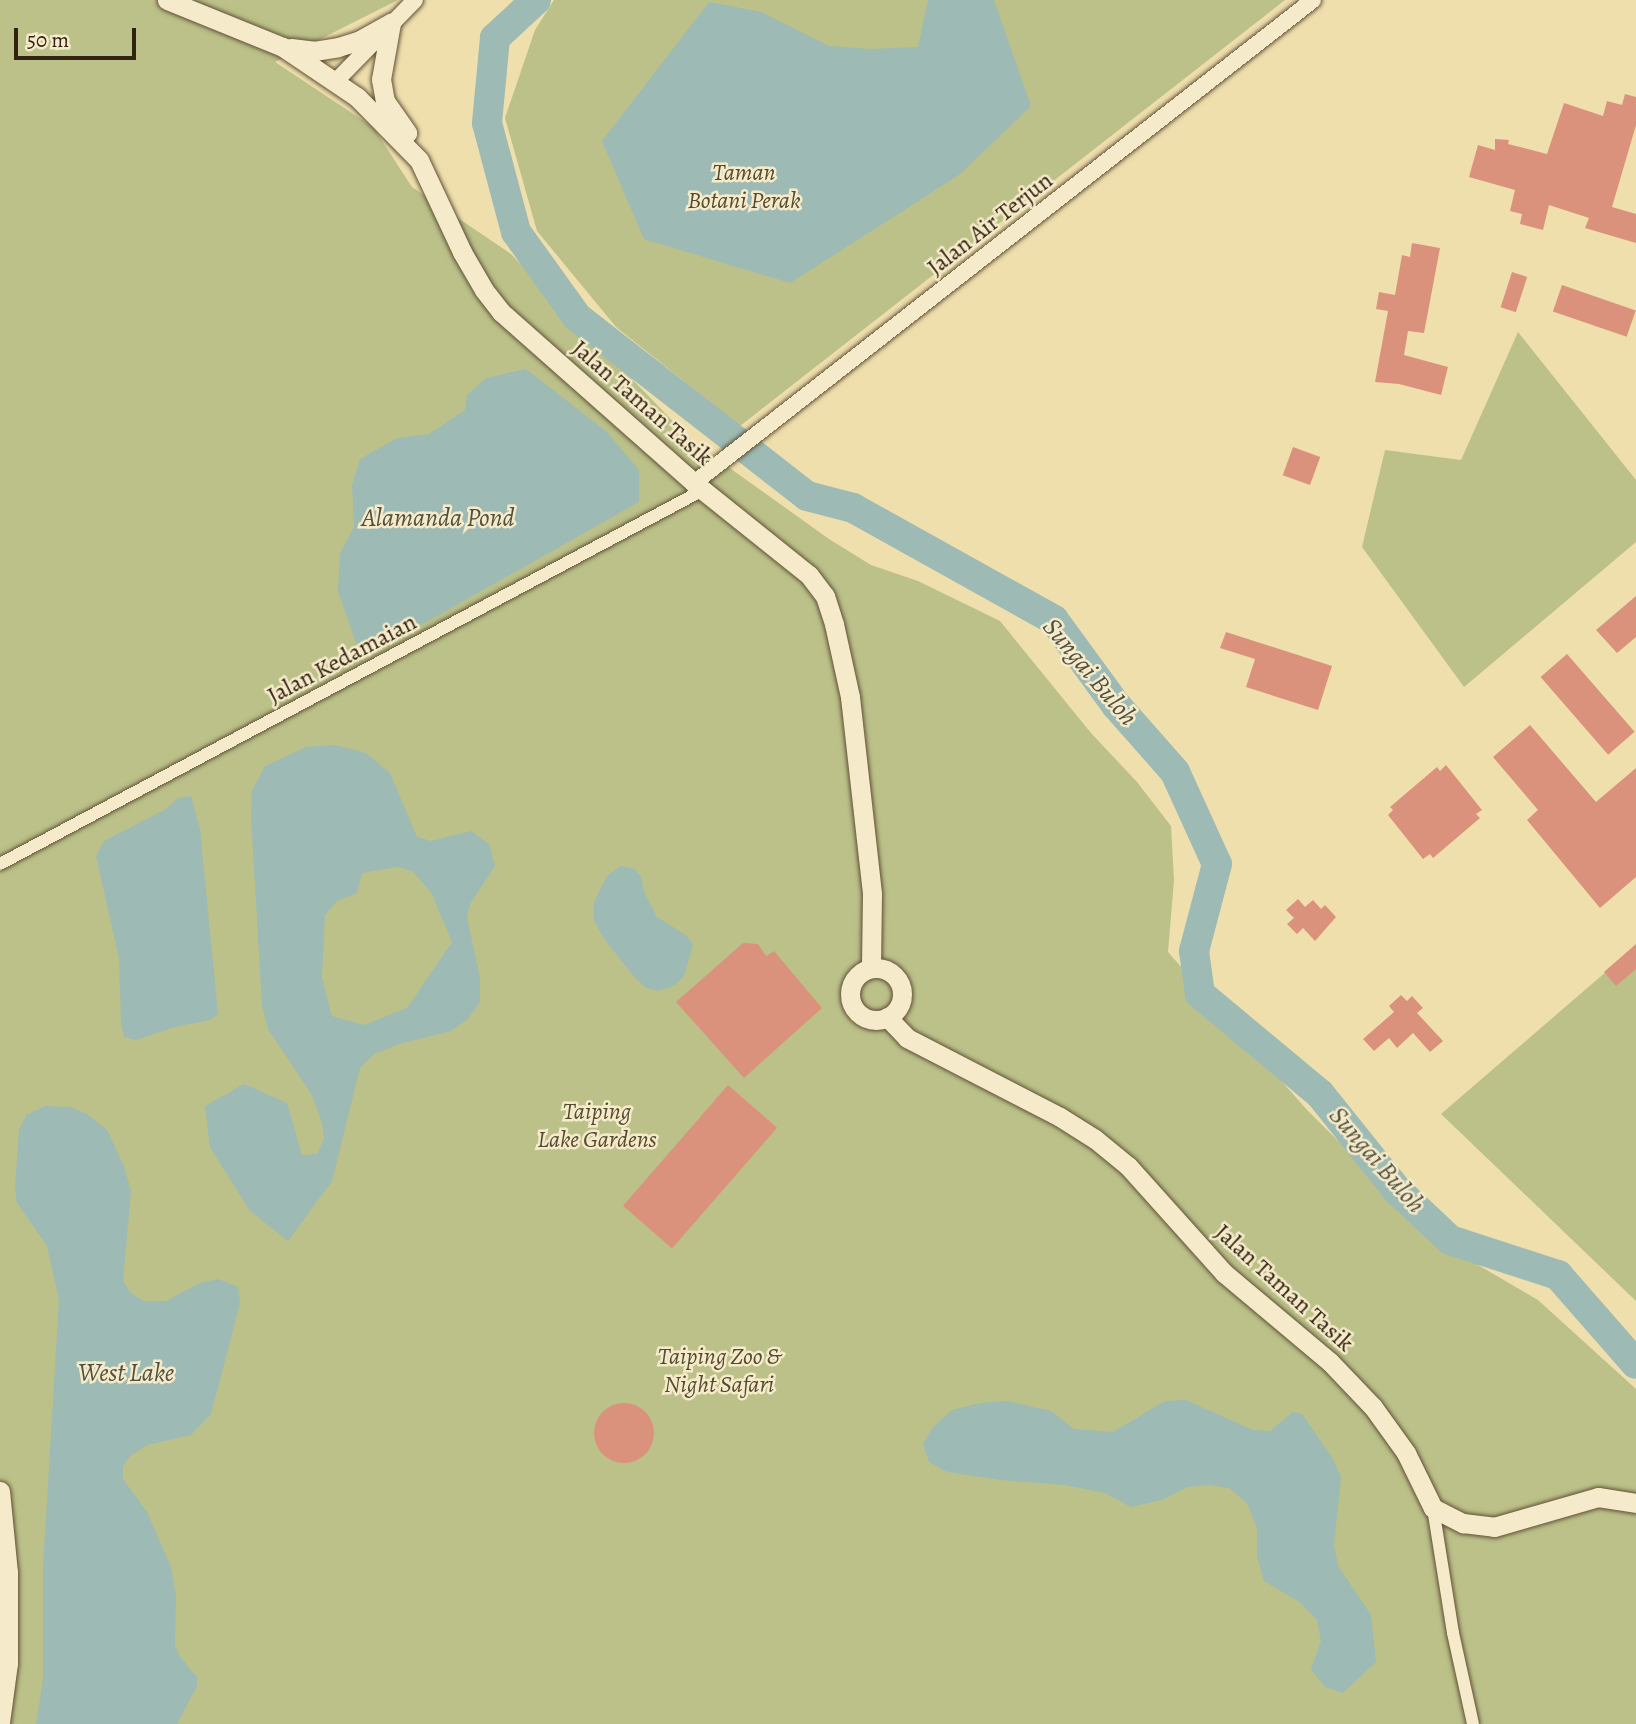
<!DOCTYPE html>
<html>
<head>
<meta charset="utf-8">
<style>
	body { margin:0 }
	#map { position:relative; width:1636px; height:1724px; overflow:hidden; background:#efdfad; font-family:Alegreya,serif }
	div>[style] { position:absolute }
	.green>* { inset:0; background:#bbc189 }
	.water>* { inset:0; background:#9dbab4 }
	.river>* { height:30px; margin:-15px; padding:0 15px; transform-origin:15px; border-radius:15px; background:#9dbab4 }
	.building>* { inset:0; background:#db927d; transform-origin:0 0 }
	.round { border-radius:50% }
	.roads { filter:drop-shadow(0 0 2px #615137) drop-shadow(0 0 2px #615137) }
	.pedestrian>* { height:12px; margin:-6px; padding:0 6px; transform-origin:6px; border-radius:6px; background:#f5eaca }
	.minor>* { height:16px; margin:-8px; padding:0 8px; transform-origin:8px; border-radius:8px; background:#f5eaca }
	.tertiary>* { height:19px; margin:-9.5px; padding:0 9.5px; transform-origin:9.5px; border-radius:9.5px; background:#f5eaca }
	.tertiary>.ring { margin:-9.5px; padding:0; box-sizing:content-box; background:none; border:19px solid #f5eaca; border-radius:50% }
	span { translate:-50% -50%; white-space:nowrap; text-align:center; line-height:1.15; -webkit-text-stroke:5px #f5eaca; paint-order:stroke }
	.park-label { font-size:24px; color:#544a2e; font-style:italic }
	.street-label { font-size:24px; color:#322210 }
	.water-label { font-size:26px; color:#525041; font-style:italic }
	.scale { position:absolute; left:14px; top:28px; width:122px; height:32px; box-sizing:border-box; border:4px solid #322210; border-top:0; padding-left:9px; font-size:21px; line-height:24px; white-space:nowrap; color:#322210; -webkit-text-stroke:5px #f5eaca; paint-order:stroke }
</style>
</head>
<body>
<div id="map">
	<div class="green">
		<i style="clip-path:polygon(0 0,398px 0,275px 62px,373px 127px,412px 187px,511px 254px,692px 441px,829px 539px,871px 565px,918px 581px,1000px 621px,1091px 733px,1137px 782px,1171px 826px,1174px 880px,1168px 952px,1307px 1110px,1442px 1244px,1538px 1300px,1636px 1389px,1636px 1724px,0 1724px)"></i>
		<i style="clip-path:polygon(554px 0,1285px 0,740px 426px,616px 327px,537px 231px,505px 118px,535px 30px)"></i>
		<i style="clip-path:polygon(1518px 332px,1636px 480px,1636px 542px,1464px 687px,1362px 547px,1385px 450px,1461px 460px)"></i>
		<i style="clip-path:polygon(1636px 946px,1636px 1301px,1441px 1114px)"></i>
	</div>
	<div class="water">
		<i style="clip-path:polygon(928px 0,994px 0,1031px 106px,959px 175px,790px 283px,644px 239px,602px 141px,709px 2px,761px 12px,829px 46px,869px 49px,918px 47px)"></i>
		<i style="clip-path:polygon(526px 369px,607px 432px,639px 470px,639px 502px,368px 655px,356px 643px,338px 591px,340px 553px,354px 527px,352px 485px,360px 459px,397px 438px,429px 434px,465px 410px,467px 395px,486px 378px)"></i>
		<i style="clip-path:polygon(evenodd,335px 745px,366px 753px,390px 773px,417px 837px,431px 841px,471px 831px,489px 844px,495px 866px,470px 904px,467px 917px,480px 978px,480px 1002px,467px 1020px,451px 1031px,399px 1044px,374px 1054px,360px 1068px,332px 1181px,288px 1241px,250px 1211px,210px 1147px,205px 1106px,244px 1084px,287px 1103px,302px 1155px,317px 1154px,324px 1139px,322px 1123px,312px 1095px,268px 1029px,262px 1005px,251px 817px,252px 791px,265px 766px,306px 747px,335px 745px,398px 867px,412px 871px,431px 892px,452px 942px,407px 1008px,364px 1025px,332px 1016px,322px 978px,325px 915px,337px 901px,357px 893px,362px 873px,398px 867px)"></i>
		<i style="clip-path:polygon(191px 796px,200px 829px,218px 1014px,210px 1020px,175px 1027px,136px 1040px,124px 1037px,121px 1023px,119px 958px,96px 856px,104px 841px,166px 809px,178px 798px)"></i>
		<i style="clip-path:polygon(621px 866px,635px 869px,641px 877px,644px 892px,657px 917px,687px 936px,693px 945px,684px 976px,675px 985px,659px 991px,646px 988px,631px 973px,604px 939px,594px 920px,594px 903px,599px 891px,608px 875px)"></i>
		<i style="clip-path:polygon(45px 1106px,71px 1107px,87px 1114px,107px 1130px,124px 1166px,131px 1191px,123px 1281px,130px 1292px,144px 1301px,166px 1301px,200px 1283px,218px 1279px,238px 1287px,240px 1303px,211px 1414px,191px 1435px,147px 1445px,130px 1456px,123px 1466px,123px 1479px,147px 1512px,171px 1567px,176px 1596px,175px 1645px,180px 1657px,197px 1677px,197px 1686px,177px 1724px,36px 1724px,43px 1680px,43px 1567px,59px 1300px,47px 1246px,17px 1203px,15px 1188px,19px 1130px,26px 1115px)"></i>
		<i style="clip-path:polygon(1186px 1400px,1253px 1430px,1270px 1431px,1293px 1412px,1302px 1414px,1332px 1457px,1341px 1477px,1334px 1545px,1338px 1566px,1371px 1615px,1376px 1662px,1343px 1693px,1325px 1687px,1311px 1669px,1321px 1641px,1317px 1620px,1301px 1603px,1264px 1581px,1257px 1556px,1257px 1528px,1247px 1503px,1229px 1488px,1209px 1485px,1188px 1487px,1161px 1500px,1131px 1507px,1105px 1493px,1065px 1485px,1001px 1480px,947px 1472px,929px 1462px,923px 1444px,933px 1427px,952px 1410px,980px 1403px,1007px 1401px,1051px 1411px,1074px 1429px,1113px 1432px,1165px 1401px)"></i>
	</div>
	<div class="river">
		<i style="left:536px;top:0;width:56px;rotate:137.2deg"></i>
		<i style="left:495px;top:38px;width:85px;rotate:95.4deg"></i>
		<i style="left:487px;top:123px;width:113px;rotate:75.1deg"></i>
		<i style="left:516px;top:232px;width:105px;rotate:54.3deg"></i>
		<i style="left:577px;top:317px;width:291px;rotate:37.9deg"></i>
		<i style="left:807px;top:496px;width:48px;rotate:14.6deg"></i>
		<i style="left:853px;top:508px;width:230px;rotate:29.1deg"></i>
		<i style="left:1054px;top:620px;width:105px;rotate:53.9deg"></i>
		<i style="left:1116px;top:705px;width:89px;rotate:48.6deg"></i>
		<i style="left:1175px;top:772px;width:101px;rotate:65.5deg"></i>
		<i style="left:1217px;top:864px;width:90px;rotate:104.8deg"></i>
		<i style="left:1194px;top:951px;width:43px;rotate:82.1deg"></i>
		<i style="left:1200px;top:994px;width:156px;rotate:39.8deg"></i>
		<i style="left:1320px;top:1094px;width:123px;rotate:51.3deg"></i>
		<i style="left:1397px;top:1190px;width:73px;rotate:43.3deg"></i>
		<i style="left:1450px;top:1240px;width:114px;rotate:18deg"></i>
		<i style="left:1558px;top:1275px;width:118px;rotate:48.8deg"></i>
	</div>
	<div class="building">
		<i style="clip-path:polygon(1625px 94px,1636px 97px,1636px 125px,1612px 207px,1636px 214px,1636px 243px,1585px 228px,1589px 218px,1549px 205px,1543px 230px,1520px 224px,1522px 214px,1510px 211px,1515px 190px,1469px 177px,1478px 145px,1495px 150px,1495px 139px,1509px 140px,1508px 144px,1547px 154px,1564px 103px,1603px 116px,1607px 101px,1622px 105px)"></i>
		<i style="clip-path:polygon(1412px 243px,1440px 248px,1424px 333px,1408px 331px,1404px 355px,1448px 367px,1441px 395px,1399px 384px,1375px 382px,1388px 311px,1376px 309px,1379px 292px,1395px 295px,1402px 255px,1410px 257px)"></i>
		<i style="left:1512px;top:272px;width:16px;height:37px;rotate:18deg"></i>
		<i style="left:1562px;top:285px;width:78px;height:28px;rotate:19deg"></i>
		<i style="left:1293px;top:447px;width:29px;height:30px;rotate:20deg"></i>
		<i style="clip-path:polygon(1636px 596px,1636px 637px,1617px 653px,1596px 630px)"></i>
		<i style="clip-path:polygon(1226px 632px,1332px 666px,1318px 710px,1246px 687px,1255px 659px,1220px 648px)"></i>
		<i style="left:1567px;top:654px;width:103px;height:35px;rotate:49deg"></i>
		<i style="clip-path:polygon(1530px 725px,1596px 802px,1636px 768px,1636px 877px,1600px 908px,1527px 820px,1538px 810px,1493px 757px)"></i>
		<i style="clip-path:polygon(1446px 765px,1482px 810px,1476px 814px,1480px 818px,1433px 858px,1430px 854px,1423px 859px,1388px 815px,1393px 810px,1390px 807px,1437px 767px,1440px 771px)"></i>
		<i style="clip-path:polygon(1298px 899px,1305px 907px,1313px 900px,1321px 909px,1325px 905px,1336px 917px,1315px 941px,1303px 928px,1297px 934px,1287px 924px,1294px 918px,1286px 910px)"></i>
		<i style="clip-path:polygon(743px 943px,758px 944px,766px 956px,774px 951px,822px 1008px,744px 1078px,676px 1002px)"></i>
		<i style="clip-path:polygon(1636px 944px,1636px 969px,1616px 986px,1604px 972px)"></i>
		<i style="clip-path:polygon(1401px 995px,1407px 1001px,1412px 996px,1423px 1008px,1417px 1013px,1443px 1041px,1430px 1052px,1413px 1033px,1397px 1048px,1389px 1038px,1374px 1051px,1363px 1039px,1394px 1012px,1389px 1006px)"></i>
		<i style="left:728px;top:1085px;width:65px;height:160px;rotate:41deg"></i>
		<i class="round" style="left:594px;top:1403px;width:60px;height:60px"></i>
	</div>
	<div class="roads">
		<div class="pedestrian">
			<i style="left:0;top:864px;width:796px;rotate:-28.01deg"></i>
			<i style="left:1433px;top:1508px;width:127px;rotate:80.9deg"></i>
			<i style="left:1453px;top:1633px;width:93px;rotate:77.6deg"></i>
		</div>
		<div class="minor">
			<i style="left:336px;top:81px;width:113px;rotate:-45.7deg"></i>
			<i style="left:694px;top:483px;width:785px;rotate:-37.96deg"></i>
		</div>
		<div class="tertiary">
			<i style="left:167px;top:0;width:125px;rotate:22.1deg"></i>
			<i style="left:283px;top:47px;width:89px;rotate:34deg"></i>
			<i style="left:357px;top:97px;width:88px;rotate:45.5deg"></i>
			<i style="left:419px;top:160px;width:102px;rotate:64.9deg"></i>
			<i style="left:462px;top:252px;width:44px;rotate:59.9deg"></i>
			<i style="left:484px;top:290px;width:28px;rotate:52deg"></i>
			<i style="left:501px;top:312px;width:258px;rotate:41.5deg"></i>
			<i style="left:694px;top:483px;width:147px;rotate:38.7deg"></i>
			<i style="left:809px;top:575px;width:26px;rotate:53deg"></i>
			<i style="left:825px;top:596px;width:29px;rotate:72deg"></i>
			<i style="left:834px;top:624px;width:75px;rotate:77.6deg"></i>
			<i style="left:850px;top:697px;width:198px;rotate:83.6deg"></i>
			<i style="left:872px;top:894px;width:74px;rotate:90.8deg"></i>
			<i style="left:391px;top:23px;width:57px;rotate:100.1deg"></i>
			<i style="left:381px;top:79px;width:22px;rotate:80deg"></i>
			<i style="left:385px;top:101px;width:39px;rotate:55deg"></i>
			<i style="left:291px;top:48px;width:23px;rotate:7deg"></i>
			<i style="left:314px;top:51px;width:24px;rotate:-9deg"></i>
			<i style="left:338px;top:47px;width:21px;rotate:-17deg"></i>
			<i style="left:358px;top:41px;width:38px;rotate:-29deg"></i>
			<i class="ring" style="left:850px;top:968px;width:33px;height:33px"></i>
			<i style="left:887px;top:1017px;width:29px;rotate:46deg"></i>
			<i style="left:907px;top:1038px;width:172px;rotate:27.3deg"></i>
			<i style="left:1060px;top:1117px;width:41px;rotate:32.2deg"></i>
			<i style="left:1095px;top:1139px;width:43px;rotate:39.3deg"></i>
			<i style="left:1128px;top:1166px;width:144px;rotate:48.1deg"></i>
			<i style="left:1224px;top:1273px;width:138px;rotate:40deg"></i>
			<i style="left:1330px;top:1362px;width:62px;rotate:46.3deg"></i>
			<i style="left:1373px;top:1407px;width:57px;rotate:54.3deg"></i>
			<i style="left:1406px;top:1453px;width:61px;rotate:63.9deg"></i>
			<i style="left:1433px;top:1508px;width:34px;rotate:27deg"></i>
			<i style="left:1463px;top:1523px;width:31px;rotate:7deg"></i>
			<i style="left:1494px;top:1527px;width:108px;rotate:-16.1deg"></i>
			<i style="left:1598px;top:1497px;width:38px;rotate:9deg"></i>
			<i style="left:0;top:1491px;width:81px;rotate:84.4deg"></i>
			<i style="left:8px;top:1572px;width:91px;rotate:90deg"></i>
			<i style="left:8px;top:1663px;width:60px;rotate:97.7deg"></i>
		</div>
	</div>
	<div class="park-label">
		<span style="left:744px;top:187px">Taman<br>Botani Perak</span>
		<span style="left:597px;top:1126px">Taiping<br>Lake Gardens</span>
		<span style="left:719px;top:1371px">Taiping Zoo &amp;<br>Night Safari</span>
	</div>
	<div class="street-label">
		<span style="left:990px;top:224px;rotate:-38deg">Jalan Air Terjun</span>
		<span style="left:642px;top:403px;rotate:41deg">Jalan Taman Tasik</span>
		<span style="left:342px;top:659px;rotate:-28deg">Jalan Kedamaian</span>
		<span style="left:1284px;top:1288px;rotate:42deg">Jalan Taman Tasik</span>
	</div>
	<div class="water-label">
		<span style="left:438px;top:518px">Alamanda Pond</span>
		<span style="left:1090px;top:672px;rotate:50deg">Sungai Buloh</span>
		<span style="left:1377px;top:1160px;rotate:49deg">Sungai Buloh</span>
		<span style="left:126px;top:1373px">West Lake</span>
	</div>
	<div class="scale">50 m</div>
</div>
</body>
</html>
